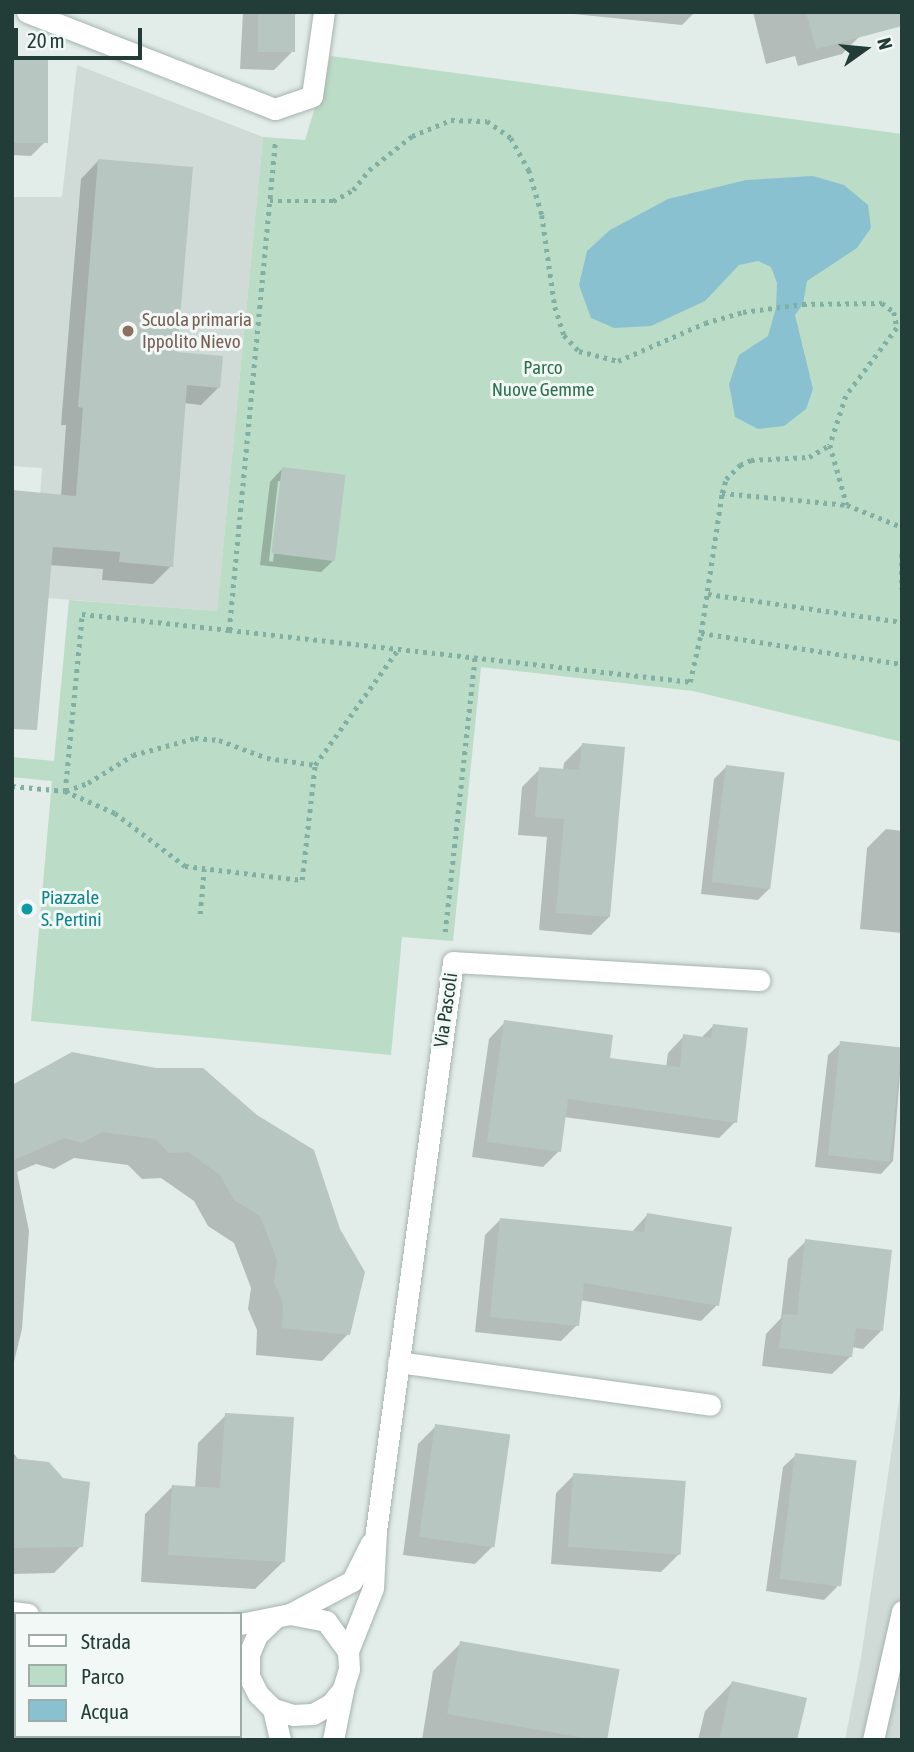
<!DOCTYPE html>
<html>
<head>
<meta charset="utf-8">
<style>
	body { margin:0 }
	#map { position:relative; width:914px; height:1752px; overflow:hidden; background:#e2ece8; font-family:"Asap Condensed",sans-serif }
	div>[style] { position:absolute }
	.built>* { inset:0; background:#d0dbd7 }
	.green>* { inset:0; background:#bbdcc6 }
	.water>* { inset:0; background:#8ac1d0 }
	.shadow>* { inset:0; background:#0003 }
	.building>* { inset:0; background:#b7c6c1; transform-origin:0 0 }
	.path>* { height:4.5px; margin-top:-2.25px; transform-origin:0; background:repeating-linear-gradient(90deg,#82afa4 0 3.5px,transparent 0 8.5px) }
	.roads { filter:drop-shadow(0 0 2px #a5b4af) drop-shadow(0 0 2px #a5b4af) }
	.minor>* { height:21px; margin:-10.5px; padding:0 10.5px; transform-origin:10.5px; border-radius:10.5px; background:#fff }
	.dots>* { width:19px; height:19px; translate:-50% -50%; box-sizing:border-box; border:4px solid #f2f8f5; border-radius:50% }
	span { translate:-50% -50%; white-space:nowrap; text-align:center; line-height:1.15; -webkit-text-stroke:6px #f2f8f5; paint-order:stroke }
	.education-label { font-size:19px; color:#785e54 }
	.left { translate:0 -50%; text-align:left }
	.park-label { font-size:19px; color:#2d724c }
	.culture-label { font-size:19px; color:#0d838f }
	.street-label { font-size:19px; color:#223c37 }
	.frame { position:absolute; inset:0; border:14px solid #223c37; pointer-events:none }
	.legend { position:absolute; left:14px; top:1612px; width:228px; height:126px; box-sizing:border-box; background:#f2f8f5; border:2px solid #9fada9; margin:0; padding:9px 12px; list-style:none; font-size:21px; color:#223c37 }
	.legend li { display:flex; align-items:center; gap:14px; height:35px }
	.legend b { width:35px; border:2px solid #9fada9 }
	.north { position:absolute; left:830px; top:14px; width:70px; height:70px; -webkit-text-stroke:5px #f2f8f5; paint-order:stroke; rotate:75deg; font-size:19px; font-weight:700; line-height:28px; text-align:center; color:#223c37 }
	.north::after { content:''; display:block; margin:auto; width:24px; height:32px; background:#223c37; clip-path:polygon(50% 0,100% 100%,50% 72%,0 100%) }
	.scale { position:absolute; left:14px; top:28px; width:128px; height:32px; box-sizing:border-box; border:4px solid #223c37; border-top:0; padding-left:9px; font-size:21px; line-height:24px; white-space:nowrap; color:#223c37; -webkit-text-stroke:5px #f2f8f5; paint-order:stroke }
</style>
</head>
<body>
<div id="map">
	<div class="built">
		<i style="clip-path:polygon(77px 65px,263px 137px,217px 611px,33px 597px,42px 468px,12px 466px,12px 197px,62px 197px)"></i>
		<i style="clip-path:polygon(902px 1380px,902px 1740px,845px 1740px,861px 1658px)"></i>
	</div>
	<div class="green">
		<i style="clip-path:polygon(331px 56px,902px 134px,902px 742px,693px 691px,481px 667px,453px 941px,402px 937px,391px 1055px,31px 1021px,52px 781px,12px 777px,12px 757px,54px 761px,69px 600px,217px 611px,263px 137px,305px 140px)"></i>
	</div>
	<div class="water">
		<i style="clip-path:polygon(813px 176px,844px 185px,868px 205px,871px 228px,857px 248px,807px 281px,803px 304px,795px 315px,813px 389px,806px 409px,784px 426px,758px 429px,735px 417px,729px 384px,739px 355px,768px 336px,776px 308px,777px 283px,771px 267px,758px 261px,739px 265px,705px 301px,651px 326px,614px 328px,591px 318px,579px 285px,587px 251px,610px 230px,668px 199px,746px 180px)"></i>
	</div>
	<div class="shadow">
		<i style="clip-path:polygon(243px 12px,294px 12px,291px 53px,274px 70px,240px 69px)"></i>
		<i style="clip-path:polygon(554px 12px,695px 12px,682px 25px)"></i>
		<i style="clip-path:polygon(753px 12px,855px 12px,860px 36px,842px 54px,798px 66px,795px 56px,766px 64px)"></i>
		<i style="clip-path:polygon(12px 60px,44px 143px,31px 156px,12px 155px)"></i>
		<i style="clip-path:polygon(98px 161px,175px 354px,219px 387px,201px 405px,184px 403px,171px 566px,153px 584px,102px 580px,103px 569px,49px 565px,22px 701px,61px 496px,66px 425px,61px 425px,81px 179px)"></i>
		<i style="clip-path:polygon(evenodd,282px 469px,334px 560px,321px 572px,260px 565px,270px 482px,282px 469px,278px 481px,282px 481px,273px 562px,269px 561px,278px 481px)"></i>
		<i style="clip-path:polygon(582px 745px,609px 917px,591px 935px,539px 930px,547px 837px,518px 835px,522px 787px,540px 769px,563px 771px,564px 763px)"></i>
		<i style="clip-path:polygon(726px 767px,770px 888px,758px 900px,701px 894px,714px 779px)"></i>
		<i style="clip-path:polygon(886px 829px,902px 831px,902px 933px,860px 929px,867px 848px)"></i>
		<i style="clip-path:polygon(505px 1022px,608px 1060px,666px 1067px,668px 1053px,684px 1036px,701px 1038px,713px 1026px,735px 1122px,719px 1138px,564px 1117px,559px 1151px,543px 1167px,472px 1157px,489px 1039px)"></i>
		<i style="clip-path:polygon(841px 1043px,902px 1049px,893px 1161px,881px 1174px,815px 1167px,828px 1055px)"></i>
		<i style="clip-path:polygon(156px 1070px,348px 1334px,322px 1361px,256px 1355px,257px 1330px,248px 1309px,251px 1288px,234px 1243px,208px 1226px,194px 1201px,161px 1178px,142px 1179px,128px 1165px,74px 1158px,54px 1169px,36px 1164px,17px 1172px,29px 1231px,22px 1329px,12px 1370px,12px 1086px)"></i>
		<i style="clip-path:polygon(648px 1214px,717px 1305px,701px 1321px,580px 1300px,577px 1325px,561px 1341px,475px 1332px,485px 1235px,501px 1219px,632px 1232px)"></i>
		<i style="clip-path:polygon(806px 1241px,881px 1331px,863px 1349px,852px 1347px,851px 1356px,832px 1374px,762px 1366px,766px 1334px,781px 1318px,788px 1259px)"></i>
		<i style="clip-path:polygon(226px 1415px,283px 1562px,255px 1589px,141px 1582px,145px 1514px,173px 1486px,195px 1488px,198px 1443px)"></i>
		<i style="clip-path:polygon(436px 1426px,493px 1546px,475px 1564px,403px 1555px,418px 1444px)"></i>
		<i style="clip-path:polygon(12px 1451px,81px 1546px,54px 1573px,12px 1574px)"></i>
		<i style="clip-path:polygon(796px 1455px,837px 1587px,824px 1600px,766px 1591px,783px 1467px)"></i>
		<i style="clip-path:polygon(574px 1475px,679px 1554px,661px 1572px,551px 1564px,556px 1493px)"></i>
		<i style="clip-path:polygon(461px 1643px,606px 1740px,422px 1740px,433px 1671px)"></i>
		<i style="clip-path:polygon(732px 1683px,796px 1740px,698px 1740px,705px 1711px)"></i>
		<i style="clip-path:polygon(12px 1686px,16px 1736px,65px 1736px,65px 1740px,12px 1740px)"></i>
		<i style="clip-path:polygon(114px 1736px,222px 1736px,114px 1740px)"></i>
	</div>
	<div class="building">
		<i style="left:258px;top:12px;width:37px;height:40px"></i>
		<i style="clip-path:polygon(806px 12px,902px 12px,902px 26px,816px 49px)"></i>
		<i style="left:12px;top:59px;width:36px;height:84px"></i>
		<i style="clip-path:polygon(98px 159px,193px 167px,177px 352px,223px 356px,220px 388px,187px 385px,173px 567px,119px 562px,120px 552px,53px 547px,37px 730px,12px 729px,12px 490px,76px 496px,83px 408px,78px 407px)"></i>
		<i style="left:282px;top:467px;width:64px;height:87px;rotate:7deg"></i>
		<i style="clip-path:polygon(582px 743px,625px 747px,610px 917px,556px 913px,564px 819px,535px 817px,539px 767px,579px 770px)"></i>
		<i style="left:726px;top:765px;width:59px;height:118px;rotate:7deg"></i>
		<i style="clip-path:polygon(504px 1020px,613px 1035px,610px 1058px,680px 1067px,683px 1034px,711px 1038px,713px 1024px,748px 1028px,737px 1123px,568px 1099px,561px 1152px,487px 1142px)"></i>
		<i style="left:840px;top:1041px;width:62px;height:115px;rotate:6deg"></i>
		<i style="clip-path:polygon(72px 1052px,156px 1068px,203px 1068px,257px 1115px,314px 1150px,340px 1229px,365px 1272px,350px 1335px,282px 1328px,283px 1303px,274px 1282px,277px 1260px,260px 1216px,234px 1200px,220px 1175px,188px 1152px,169px 1153px,155px 1139px,102px 1132px,82px 1143px,64px 1138px,12px 1161px,12px 1085px)"></i>
		<i style="clip-path:polygon(647px 1213px,732px 1227px,719px 1306px,584px 1283px,579px 1326px,490px 1317px,500px 1218px,644px 1232px)"></i>
		<i style="clip-path:polygon(805px 1239px,892px 1250px,883px 1331px,856px 1328px,852px 1357px,779px 1348px,783px 1314px,797px 1315px)"></i>
		<i style="clip-path:polygon(225px 1413px,294px 1417px,285px 1562px,168px 1555px,172px 1485px,220px 1488px)"></i>
		<i style="left:435px;top:1424px;width:76px;height:114px;rotate:8deg"></i>
		<i style="left:795px;top:1453px;width:62px;height:127px;rotate:7deg"></i>
		<i style="clip-path:polygon(12px 1458px,49px 1462px,63px 1478px,90px 1482px,83px 1547px,12px 1548px)"></i>
		<i style="left:573px;top:1473px;width:113px;height:74px;rotate:4deg"></i>
		<i style="left:460px;top:1641px;width:162px;height:74px;rotate:10deg"></i>
		<i style="clip-path:polygon(732px 1681px,807px 1698px,797px 1740px,719px 1740px)"></i>
	</div>
	<div class="path">
		<i style="left:270px;top:201px;width:63px"></i>
		<i style="left:333px;top:201px;width:23px;rotate:-29deg"></i>
		<i style="left:353px;top:190px;width:26px;rotate:-51deg"></i>
		<i style="left:369px;top:170px;width:55px;rotate:-38.3deg"></i>
		<i style="left:412px;top:136px;width:42px;rotate:-22.3deg"></i>
		<i style="left:451px;top:120px;width:36px;rotate:2deg"></i>
		<i style="left:487px;top:121px;width:29px;rotate:35deg"></i>
		<i style="left:511px;top:138px;width:37px;rotate:61deg"></i>
		<i style="left:529px;top:170px;width:47px;rotate:73.9deg"></i>
		<i style="left:542px;top:215px;width:93px;rotate:82deg"></i>
		<i style="left:555px;top:307px;width:29px;rotate:72deg"></i>
		<i style="left:564px;top:335px;width:22px;rotate:47deg"></i>
		<i style="left:579px;top:351px;width:40px;rotate:14.4deg"></i>
		<i style="left:618px;top:361px;width:95px;rotate:-23.6deg"></i>
		<i style="left:705px;top:323px;width:40px;rotate:-16deg"></i>
		<i style="left:743px;top:312px;width:61px;rotate:-7.6deg"></i>
		<i style="left:803px;top:304px;width:79px;rotate:-0.7deg"></i>
		<i style="left:882px;top:303px;width:15px;rotate:37deg"></i>
		<i style="left:894px;top:312px;width:16px;rotate:79deg"></i>
		<i style="left:897px;top:328px;width:85px;rotate:126.9deg"></i>
		<i style="left:846px;top:396px;width:52px;rotate:108.1deg"></i>
		<i style="left:830px;top:445px;width:62px;rotate:74.2deg"></i>
		<i style="left:722px;top:493px;width:15px;rotate:-74deg"></i>
		<i style="left:726px;top:479px;width:20px;rotate:-45deg"></i>
		<i style="left:740px;top:465px;width:12px;rotate:-24deg"></i>
		<i style="left:751px;top:460px;width:58px;rotate:-3deg"></i>
		<i style="left:809px;top:457px;width:24px;rotate:-30deg"></i>
		<i style="left:902px;top:554px;width:35px;rotate:90deg"></i>
		<i style="left:708px;top:594px;width:196px;rotate:8.2deg"></i>
		<i style="left:229px;top:630px;width:464px;rotate:6.4deg"></i>
		<i style="left:690px;top:682px;width:50px;rotate:-77.3deg"></i>
		<i style="left:701px;top:633px;width:203px;rotate:8.8deg"></i>
		<i style="left:701px;top:633px;width:142px;rotate:-81.5deg"></i>
		<i style="left:722px;top:493px;width:126px;rotate:5.5deg"></i>
		<i style="left:847px;top:505px;width:59px;rotate:21.8deg"></i>
		<i style="left:12px;top:786px;width:53px;rotate:5.4deg"></i>
		<i style="left:65px;top:791px;width:55px;rotate:23.7deg"></i>
		<i style="left:115px;top:813px;width:88px;rotate:37.1deg"></i>
		<i style="left:185px;top:866px;width:118px;rotate:6.8deg"></i>
		<i style="left:302px;top:880px;width:116px;rotate:-83.6deg"></i>
		<i style="left:315px;top:765px;width:144px;rotate:-54.3deg"></i>
		<i style="left:65px;top:791px;width:178px;rotate:-84.5deg"></i>
		<i style="left:82px;top:614px;width:148px;rotate:6.2deg"></i>
		<i style="left:229px;top:630px;width:491px;rotate:-84.6deg"></i>
		<i style="left:66px;top:791px;width:23px;rotate:-20deg"></i>
		<i style="left:88px;top:783px;width:53px;rotate:-31.9deg"></i>
		<i style="left:133px;top:755px;width:64px;rotate:-15.3deg"></i>
		<i style="left:195px;top:738px;width:24px;rotate:5deg"></i>
		<i style="left:219px;top:740px;width:51px;rotate:20.6deg"></i>
		<i style="left:267px;top:758px;width:49px;rotate:8.3deg"></i>
		<i style="left:200px;top:914px;width:45px;rotate:-84.9deg"></i>
		<i style="left:445px;top:932px;width:278px;rotate:-83.8deg"></i>
	</div>
	<div class="roads">
		<div class="minor">
			<i style="left:27px;top:12px;width:266px;rotate:21.4deg"></i>
			<i style="left:275px;top:109px;width:39px;rotate:-19deg"></i>
			<i style="left:312px;top:96px;width:85px;rotate:-81.9deg"></i>
			<i style="left:398px;top:1362px;width:315px;rotate:7.8deg"></i>
			<i style="left:12px;top:1612px;width:16px;rotate:7deg"></i>
			<i style="left:292px;top:1613px;width:68px;rotate:-28.1deg"></i>
			<i style="left:352px;top:1581px;width:42px;rotate:-63.4deg"></i>
			<i style="left:240px;top:1624px;width:51px;rotate:-11.3deg"></i>
			<i style="left:290px;top:1614px;width:37px;rotate:11deg"></i>
			<i style="left:326px;top:1621px;width:37px;rotate:54deg"></i>
			<i style="left:348px;top:1651px;width:18px;rotate:87deg"></i>
			<i style="left:349px;top:1669px;width:21px;rotate:107deg"></i>
			<i style="left:343px;top:1689px;width:19px;rotate:129deg"></i>
			<i style="left:331px;top:1704px;width:21px;rotate:151deg"></i>
			<i style="left:313px;top:1714px;width:20px;rotate:177deg"></i>
			<i style="left:293px;top:1715px;width:21px;rotate:-163deg"></i>
			<i style="left:273px;top:1709px;width:21px;rotate:-135deg"></i>
			<i style="left:258px;top:1694px;width:20px;rotate:-117deg"></i>
			<i style="left:249px;top:1676px;width:22px;rotate:-90deg"></i>
			<i style="left:249px;top:1654px;width:21px;rotate:-67deg"></i>
			<i style="left:257px;top:1635px;width:21px;rotate:-43deg"></i>
			<i style="left:348px;top:1651px;width:68px;rotate:-68.4deg"></i>
			<i style="left:373px;top:1588px;width:57px;rotate:-87deg"></i>
			<i style="left:376px;top:1531px;width:574px;rotate:-82.29deg"></i>
			<i style="left:453px;top:962px;width:307px;rotate:3.4deg"></i>
			<i style="left:273px;top:1709px;width:32px;rotate:77deg"></i>
			<i style="left:333px;top:1740px;width:51px;rotate:-78.7deg"></i>
			<i style="left:873px;top:1740px;width:132px;rotate:-77.3deg"></i>
		</div>
	</div>
	<div class="dots">
		<i style="left:128px;top:331px;background:#8d6e63"></i>
		<i style="left:27px;top:909px;background:#0f9aa8"></i>
	</div>
	<div class="education-label">
		<span class="left" style="left:142px;top:331px">Scuola primaria<br>Ippolito Nievo</span>
	</div>
	<div class="park-label">
		<span style="left:543px;top:379px">Parco<br>Nuove Gemme</span>
	</div>
	<div class="culture-label">
		<span class="left" style="left:41px;top:909px">Piazzale<br>S. Pertini</span>
	</div>
	<div class="street-label">
		<span style="left:446px;top:1010px;rotate:-82deg">Via Pascoli</span>
	</div>
	<div class="frame"></div>
	<ul class="legend">
	<li><b style="height:9px;background:#fff"></b>Strada</li>
	<li><b style="height:19px;background:#bbdcc6"></b>Parco</li>
	<li><b style="height:19px;background:#8ac1d0"></b>Acqua</li>
	</ul>
	<div class="north">N</div>
	<div class="scale">20 m</div>
</div>
</body>
</html>
